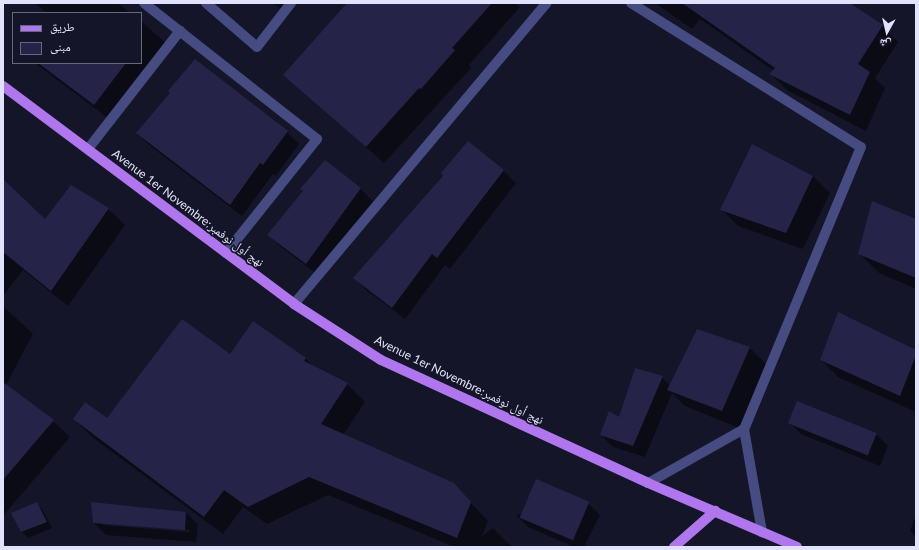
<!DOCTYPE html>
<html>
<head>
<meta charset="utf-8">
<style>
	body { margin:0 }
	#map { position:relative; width:919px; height:550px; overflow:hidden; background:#151529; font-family:Lato,"Noto Naskh Arabic",sans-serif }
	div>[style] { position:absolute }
	.shadow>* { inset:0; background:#0007 }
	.building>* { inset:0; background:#252348; transform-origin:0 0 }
	.minor>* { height:10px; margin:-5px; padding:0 5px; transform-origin:5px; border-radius:5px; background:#464c82 }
	.major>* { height:10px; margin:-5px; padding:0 5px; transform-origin:5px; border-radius:5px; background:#af76ed }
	span { translate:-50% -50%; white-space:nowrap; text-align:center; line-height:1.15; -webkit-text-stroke:3.5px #151529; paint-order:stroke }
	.street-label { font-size:12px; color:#e1e2fb }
	.frame { position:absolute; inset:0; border:4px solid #e1e2fb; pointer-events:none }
	.legend { position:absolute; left:12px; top:12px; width:130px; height:52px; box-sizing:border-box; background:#151529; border:1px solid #67677d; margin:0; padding:5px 7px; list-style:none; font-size:12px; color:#e1e2fb }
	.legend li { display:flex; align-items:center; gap:8px; height:20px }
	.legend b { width:20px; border:1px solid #67677d }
	.north { position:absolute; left:867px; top:12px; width:40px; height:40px; -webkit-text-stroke:3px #151529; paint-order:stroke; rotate:188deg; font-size:11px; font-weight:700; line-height:16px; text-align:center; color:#e1e2fb }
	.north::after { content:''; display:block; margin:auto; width:14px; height:18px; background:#e1e2fb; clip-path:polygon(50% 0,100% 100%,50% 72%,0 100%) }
</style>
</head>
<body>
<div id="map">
	<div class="shadow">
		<i style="clip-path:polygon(34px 3px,118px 3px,131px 13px,43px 13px,45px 11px)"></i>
		<i style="clip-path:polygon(273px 3px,296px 3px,286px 14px)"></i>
		<i style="clip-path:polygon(348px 3px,516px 3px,520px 7px,469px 65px,471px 68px,384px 163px,285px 75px)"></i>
		<i style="clip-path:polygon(655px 3px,848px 3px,882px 26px,898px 42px,875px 78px,885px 88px,866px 131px,787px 90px,771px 74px,774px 71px,700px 19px,692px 29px)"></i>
		<i style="clip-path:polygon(141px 21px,166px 43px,109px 119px,35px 63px,141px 63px)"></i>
		<i style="clip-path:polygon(287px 132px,299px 144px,276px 176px,273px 174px,242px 216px,149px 145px,137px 133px)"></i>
		<i style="clip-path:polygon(468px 143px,504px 171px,516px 183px,450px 269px,445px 265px,405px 319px,366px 290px,355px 278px,444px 176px)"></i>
		<i style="clip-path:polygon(752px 146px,813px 176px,830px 193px,803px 249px,738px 226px,721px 209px)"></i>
		<i style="clip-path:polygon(325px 161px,361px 189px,373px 201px,318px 275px,280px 246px,268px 235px,304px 191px)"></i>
		<i style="clip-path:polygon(3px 181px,45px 220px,71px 186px,108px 209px,125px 225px,68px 306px,23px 270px,3px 296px)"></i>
		<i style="clip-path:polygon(916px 220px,916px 289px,879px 273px,860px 254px)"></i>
		<i style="clip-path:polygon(3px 306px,33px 334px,6px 385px,53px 421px,70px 437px,3px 516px)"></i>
		<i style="clip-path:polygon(253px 322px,306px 359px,314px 367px,347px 384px,365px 402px,343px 435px,453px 484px,488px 521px,482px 536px,493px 528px,512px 547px,455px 547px,328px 495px,267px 524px,243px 507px,223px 534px,92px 437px,74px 419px,108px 420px,230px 355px)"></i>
		<i style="clip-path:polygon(698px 330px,750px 348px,767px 365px,739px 428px,685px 406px,672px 393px,645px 457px,613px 447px,601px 435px,662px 377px,670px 386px)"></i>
		<i style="clip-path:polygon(916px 352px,916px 412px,838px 377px,821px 360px)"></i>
		<i style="clip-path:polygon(789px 422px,876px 434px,888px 446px,880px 466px,801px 434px)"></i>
		<i style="clip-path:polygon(36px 503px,42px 509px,52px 528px,28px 538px,22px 532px)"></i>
		<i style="clip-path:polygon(588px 503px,600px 515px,584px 547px,574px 547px,528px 527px,516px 515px)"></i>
		<i style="clip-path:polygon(evenodd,186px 512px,198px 525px,196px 542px,106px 535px,94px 523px,186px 512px,103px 523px,190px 530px,189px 532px,103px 525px,103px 523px)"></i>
		<i style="clip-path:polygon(916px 514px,916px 537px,910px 531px)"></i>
	</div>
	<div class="building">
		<i style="clip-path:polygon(347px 3px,492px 3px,452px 48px,455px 50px,421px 89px,419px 88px,366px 147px,283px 75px)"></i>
		<i style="clip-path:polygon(682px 3px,850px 3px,883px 25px,858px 64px,870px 72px,850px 115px,769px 74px,775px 68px)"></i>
		<i style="clip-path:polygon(195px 59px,288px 131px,263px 165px,260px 163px,230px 205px,136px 133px,170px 93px,168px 91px)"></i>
		<i style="clip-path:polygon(38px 63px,126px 63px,94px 105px)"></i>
		<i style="clip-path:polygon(468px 141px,504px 170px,437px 258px,432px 254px,392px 308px,353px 278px,443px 176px,441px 173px)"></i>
		<i style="clip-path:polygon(752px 144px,813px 176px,786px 233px,720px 210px)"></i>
		<i style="clip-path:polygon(325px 160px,361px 188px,306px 264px,267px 235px,303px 191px,300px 189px)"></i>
		<i style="clip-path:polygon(3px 179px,45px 219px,71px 185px,109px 208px,51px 291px,3px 252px)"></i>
		<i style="clip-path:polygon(872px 201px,916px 219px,916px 278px,858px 254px)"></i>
		<i style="clip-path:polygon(838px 312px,916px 350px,916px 355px,900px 396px,820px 360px)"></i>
		<i style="clip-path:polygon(182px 319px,230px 354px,253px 321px,306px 358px,304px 361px,348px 383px,321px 424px,454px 483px,471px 502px,457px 538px,309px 477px,248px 507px,224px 490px,204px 517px,73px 419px,85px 402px,107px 418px)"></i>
		<i style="clip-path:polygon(697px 329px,750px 347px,722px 411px,667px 390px)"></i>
		<i style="clip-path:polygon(635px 368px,663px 376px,633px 446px,600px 435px,609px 411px,619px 417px)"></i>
		<i style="clip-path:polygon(3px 382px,54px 420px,3px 480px)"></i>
		<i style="left:797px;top:401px;width:86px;height:24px;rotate:22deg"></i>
		<i style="left:536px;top:479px;width:58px;height:42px;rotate:23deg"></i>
		<i style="clip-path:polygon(37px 502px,47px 522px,21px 532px,11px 513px)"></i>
		<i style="clip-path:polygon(91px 502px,186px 512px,185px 530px,93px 523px)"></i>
	</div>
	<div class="minor">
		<i style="left:144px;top:3px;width:220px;rotate:38.2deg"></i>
		<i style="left:317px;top:139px;width:146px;rotate:128.6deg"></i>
		<i style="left:206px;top:3px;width:67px;rotate:40.8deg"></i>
		<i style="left:257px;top:47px;width:56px;rotate:-52.3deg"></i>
		<i style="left:631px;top:3px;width:271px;rotate:32.1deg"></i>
		<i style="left:861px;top:147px;width:305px;rotate:112.5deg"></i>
		<i style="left:744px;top:429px;width:110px;rotate:150.6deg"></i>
		<i style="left:88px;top:149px;width:150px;rotate:-52.1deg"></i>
		<i style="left:294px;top:304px;width:393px;rotate:-50deg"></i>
		<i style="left:744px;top:429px;width:105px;rotate:80.1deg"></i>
	</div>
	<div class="major">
		<i style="left:3px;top:86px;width:364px;rotate:36.8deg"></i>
		<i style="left:294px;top:304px;width:103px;rotate:32.8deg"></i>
		<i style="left:381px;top:360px;width:294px;rotate:24.7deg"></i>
		<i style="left:648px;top:483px;width:162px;rotate:23.2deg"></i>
		<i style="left:674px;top:547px;width:55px;rotate:-41.3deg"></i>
	</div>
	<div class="street-label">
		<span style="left:188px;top:208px;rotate:37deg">Avenue 1er Novembre;نهج أول نوفمبر</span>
		<span style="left:459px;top:380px;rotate:26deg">Avenue 1er Novembre;نهج أول نوفمبر</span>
	</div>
	<div class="frame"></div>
	<ul class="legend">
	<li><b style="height:5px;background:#af76ed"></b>طريق</li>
	<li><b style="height:11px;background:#252348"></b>مبنى</li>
	</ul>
	<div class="north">ش</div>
</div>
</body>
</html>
